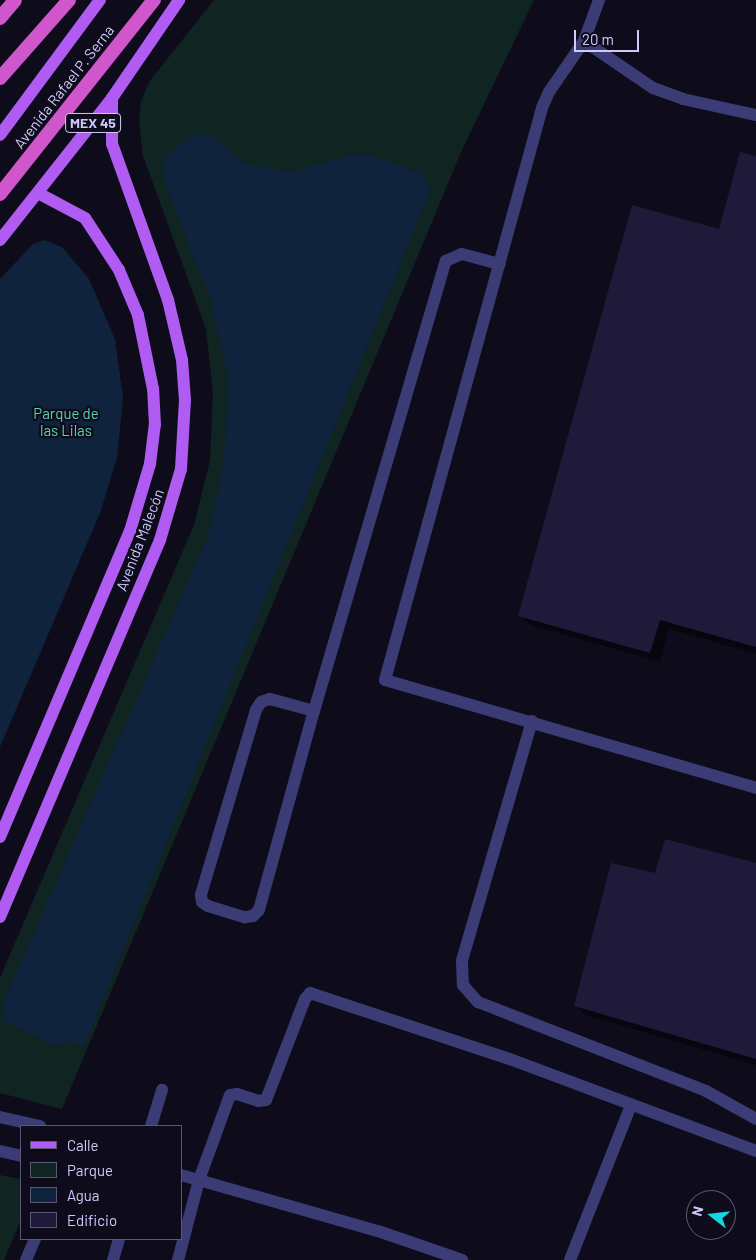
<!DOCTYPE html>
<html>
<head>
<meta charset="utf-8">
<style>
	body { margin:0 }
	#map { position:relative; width:756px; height:1260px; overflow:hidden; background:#0e0c1b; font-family:Barlow,sans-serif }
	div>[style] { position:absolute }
	.green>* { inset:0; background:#102422 }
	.water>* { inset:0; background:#0f233d }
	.shadow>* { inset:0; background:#0007 }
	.building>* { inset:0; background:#1f1a3a }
	.service>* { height:12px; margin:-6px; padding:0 6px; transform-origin:6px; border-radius:6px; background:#3b3c76 }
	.primary>* { height:12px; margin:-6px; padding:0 6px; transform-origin:6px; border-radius:6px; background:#b05bf2 }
	.trunk>* { height:14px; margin:-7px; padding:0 7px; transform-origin:7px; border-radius:7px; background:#d056cc }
	span { translate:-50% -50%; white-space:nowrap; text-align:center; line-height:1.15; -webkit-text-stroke:4.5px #0e0c1b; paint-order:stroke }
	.shield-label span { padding:1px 4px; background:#0e0c1b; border:1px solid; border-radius:4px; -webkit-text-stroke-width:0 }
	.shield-label { font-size:14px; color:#cdcbfb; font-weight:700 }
	.street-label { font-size:15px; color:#cdcbfb }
	.park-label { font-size:15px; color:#5ed3af }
	.legend { position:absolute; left:20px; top:1125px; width:162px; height:115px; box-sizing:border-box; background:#0e0c1b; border:1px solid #5a5875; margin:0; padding:6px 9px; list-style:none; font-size:15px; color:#cdcbfb }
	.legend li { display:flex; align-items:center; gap:10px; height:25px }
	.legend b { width:25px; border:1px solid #5a5875 }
	.north { position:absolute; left:686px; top:1190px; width:50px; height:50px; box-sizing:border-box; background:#0e0c1b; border:1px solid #5a5875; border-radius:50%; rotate:286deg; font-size:14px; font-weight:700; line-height:20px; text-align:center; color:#cdcbfb }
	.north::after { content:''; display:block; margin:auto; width:18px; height:22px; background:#12d7df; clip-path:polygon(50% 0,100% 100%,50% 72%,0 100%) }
	.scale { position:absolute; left:574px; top:30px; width:65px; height:22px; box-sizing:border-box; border:2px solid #cdcbfb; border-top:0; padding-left:6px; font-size:15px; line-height:18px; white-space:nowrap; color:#cdcbfb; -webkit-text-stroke:4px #0e0c1b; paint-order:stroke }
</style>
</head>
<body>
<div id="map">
	<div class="green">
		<i style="clip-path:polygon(214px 0,534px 0,462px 150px,62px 1109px,0 1093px,0 978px,194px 525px,210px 460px,213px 392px,206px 329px,143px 156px,139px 121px,141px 102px,149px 82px)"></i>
		<i style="clip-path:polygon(0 1175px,21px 1179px,21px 1220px,4px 1260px,0 1260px)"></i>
	</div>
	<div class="water">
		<i style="clip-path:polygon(191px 135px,214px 136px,244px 163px,290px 172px,354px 154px,371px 155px,424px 175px,430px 190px,84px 1046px,69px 1041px,55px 1047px,2px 1020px,4px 1001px,209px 534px,224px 461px,229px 379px,209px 295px,164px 181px,165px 158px)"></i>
		<i style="clip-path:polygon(45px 240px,62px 247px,89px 279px,115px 339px,123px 398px,117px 458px,100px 513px,0 747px,0 279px,33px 244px)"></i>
	</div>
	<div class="shadow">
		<i style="clip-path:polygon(756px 157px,756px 654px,669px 629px,660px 662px,530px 625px,520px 615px)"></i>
		<i style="clip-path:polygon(756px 864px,756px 1065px,585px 1015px,576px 1005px,656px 875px)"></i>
	</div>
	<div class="building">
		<i style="clip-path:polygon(740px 152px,756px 156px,756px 647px,660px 620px,650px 653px,518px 616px,632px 205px,719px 229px)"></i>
		<i style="clip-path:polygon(665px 839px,756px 863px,756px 1059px,574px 1006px,611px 863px,655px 873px)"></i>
	</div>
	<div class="service">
		<i style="left:599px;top:0;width:44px;rotate:110.1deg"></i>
		<i style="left:584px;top:41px;width:62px;rotate:124.5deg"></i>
		<i style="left:549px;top:92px;width:17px;rotate:114deg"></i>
		<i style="left:542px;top:108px;width:593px;rotate:105.35deg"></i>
		<i style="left:385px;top:680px;width:386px;rotate:16.2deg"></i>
		<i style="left:584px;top:41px;width:83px;rotate:34.3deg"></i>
		<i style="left:653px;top:88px;width:32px;rotate:20deg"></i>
		<i style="left:683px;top:99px;width:75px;rotate:12.4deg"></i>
		<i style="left:314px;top:711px;width:46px;rotate:-164.7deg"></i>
		<i style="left:270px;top:699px;width:9px;rotate:162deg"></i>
		<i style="left:261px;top:702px;width:9px;rotate:122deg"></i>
		<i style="left:256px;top:710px;width:193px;rotate:106.6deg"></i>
		<i style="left:201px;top:895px;width:7px;rotate:82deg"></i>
		<i style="left:202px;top:902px;width:7px;rotate:34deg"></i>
		<i style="left:208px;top:906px;width:39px;rotate:17deg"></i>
		<i style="left:245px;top:917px;width:8px;rotate:-7deg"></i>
		<i style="left:253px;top:916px;width:8px;rotate:-45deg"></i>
		<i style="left:259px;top:910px;width:206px;rotate:-74.6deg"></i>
		<i style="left:314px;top:711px;width:469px;rotate:-73.7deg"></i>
		<i style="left:446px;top:261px;width:17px;rotate:-24deg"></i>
		<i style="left:462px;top:254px;width:39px;rotate:15deg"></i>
		<i style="left:532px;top:721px;width:250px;rotate:106.3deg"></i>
		<i style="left:462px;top:961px;width:24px;rotate:88deg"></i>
		<i style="left:463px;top:985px;width:23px;rotate:49deg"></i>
		<i style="left:478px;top:1002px;width:245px;rotate:21.3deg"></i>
		<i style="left:706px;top:1091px;width:57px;rotate:29.2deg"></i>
		<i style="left:0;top:1117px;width:41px;rotate:12.7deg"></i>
		<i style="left:151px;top:1126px;width:38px;rotate:-73deg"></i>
		<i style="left:0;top:1151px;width:22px;rotate:13deg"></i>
		<i style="left:181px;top:1175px;width:205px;rotate:15.9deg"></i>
		<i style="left:378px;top:1231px;width:89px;rotate:19deg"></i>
		<i style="left:26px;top:1260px;width:23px;rotate:-67deg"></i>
		<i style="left:113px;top:1260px;width:22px;rotate:-74deg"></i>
		<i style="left:178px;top:1260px;width:83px;rotate:-75.3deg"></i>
		<i style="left:199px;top:1180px;width:90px;rotate:-70deg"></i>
		<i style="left:230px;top:1095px;width:7px;rotate:-8deg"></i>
		<i style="left:237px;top:1094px;width:22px;rotate:18deg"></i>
		<i style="left:258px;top:1101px;width:8px;rotate:-7deg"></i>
		<i style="left:266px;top:1100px;width:108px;rotate:-68.9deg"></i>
		<i style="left:305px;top:999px;width:8px;rotate:-50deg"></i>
		<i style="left:310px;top:993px;width:211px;rotate:18.3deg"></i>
		<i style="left:510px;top:1059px;width:263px;rotate:20.5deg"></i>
		<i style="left:570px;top:1260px;width:167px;rotate:-68.5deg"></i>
	</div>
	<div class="primary">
		<i style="left:0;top:135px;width:168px;rotate:-53.5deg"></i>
		<i style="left:0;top:240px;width:181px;rotate:-51.7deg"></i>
		<i style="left:112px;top:98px;width:119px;rotate:-55.6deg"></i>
		<i style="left:0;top:837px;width:332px;rotate:-67deg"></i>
		<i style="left:130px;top:531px;width:70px;rotate:-73.4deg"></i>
		<i style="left:150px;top:464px;width:39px;rotate:-83deg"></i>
		<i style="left:155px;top:425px;width:36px;rotate:-93deg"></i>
		<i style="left:153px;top:389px;width:76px;rotate:-101.5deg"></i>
		<i style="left:138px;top:315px;width:49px;rotate:-112.9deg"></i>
		<i style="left:119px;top:270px;width:62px;rotate:-123.2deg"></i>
		<i style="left:85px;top:218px;width:53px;rotate:-152deg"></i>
		<i style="left:0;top:917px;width:410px;rotate:-67deg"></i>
		<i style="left:160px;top:540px;width:74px;rotate:-73.5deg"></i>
		<i style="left:181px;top:469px;width:69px;rotate:-86.7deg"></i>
		<i style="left:185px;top:400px;width:40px;rotate:-94.3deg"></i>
		<i style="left:182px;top:360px;width:62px;rotate:-103.1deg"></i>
		<i style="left:168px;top:300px;width:166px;rotate:-109.7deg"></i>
		<i style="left:112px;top:144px;width:46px;rotate:-90deg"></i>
	</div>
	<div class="trunk">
		<i style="left:0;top:18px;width:23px;rotate:-50deg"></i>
		<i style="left:0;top:78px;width:104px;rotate:-48.5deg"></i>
		<i style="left:0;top:194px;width:248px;rotate:-51.6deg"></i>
	</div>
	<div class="shield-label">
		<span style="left:93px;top:123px">MEX 45</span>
	</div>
	<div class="street-label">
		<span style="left:64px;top:87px;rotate:-52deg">Avenida Rafael P. Serna</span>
		<span style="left:140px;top:540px;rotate:-69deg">Avenida Malecón</span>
	</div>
	<div class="park-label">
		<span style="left:66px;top:422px">Parque de<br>las Lilas</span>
	</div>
	<ul class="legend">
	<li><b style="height:6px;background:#b05bf2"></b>Calle</li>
	<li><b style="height:14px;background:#102422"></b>Parque</li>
	<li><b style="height:14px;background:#0f233d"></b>Agua</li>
	<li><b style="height:14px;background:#1f1a3a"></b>Edificio</li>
	</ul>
	<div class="north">N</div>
	<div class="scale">20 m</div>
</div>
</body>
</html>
